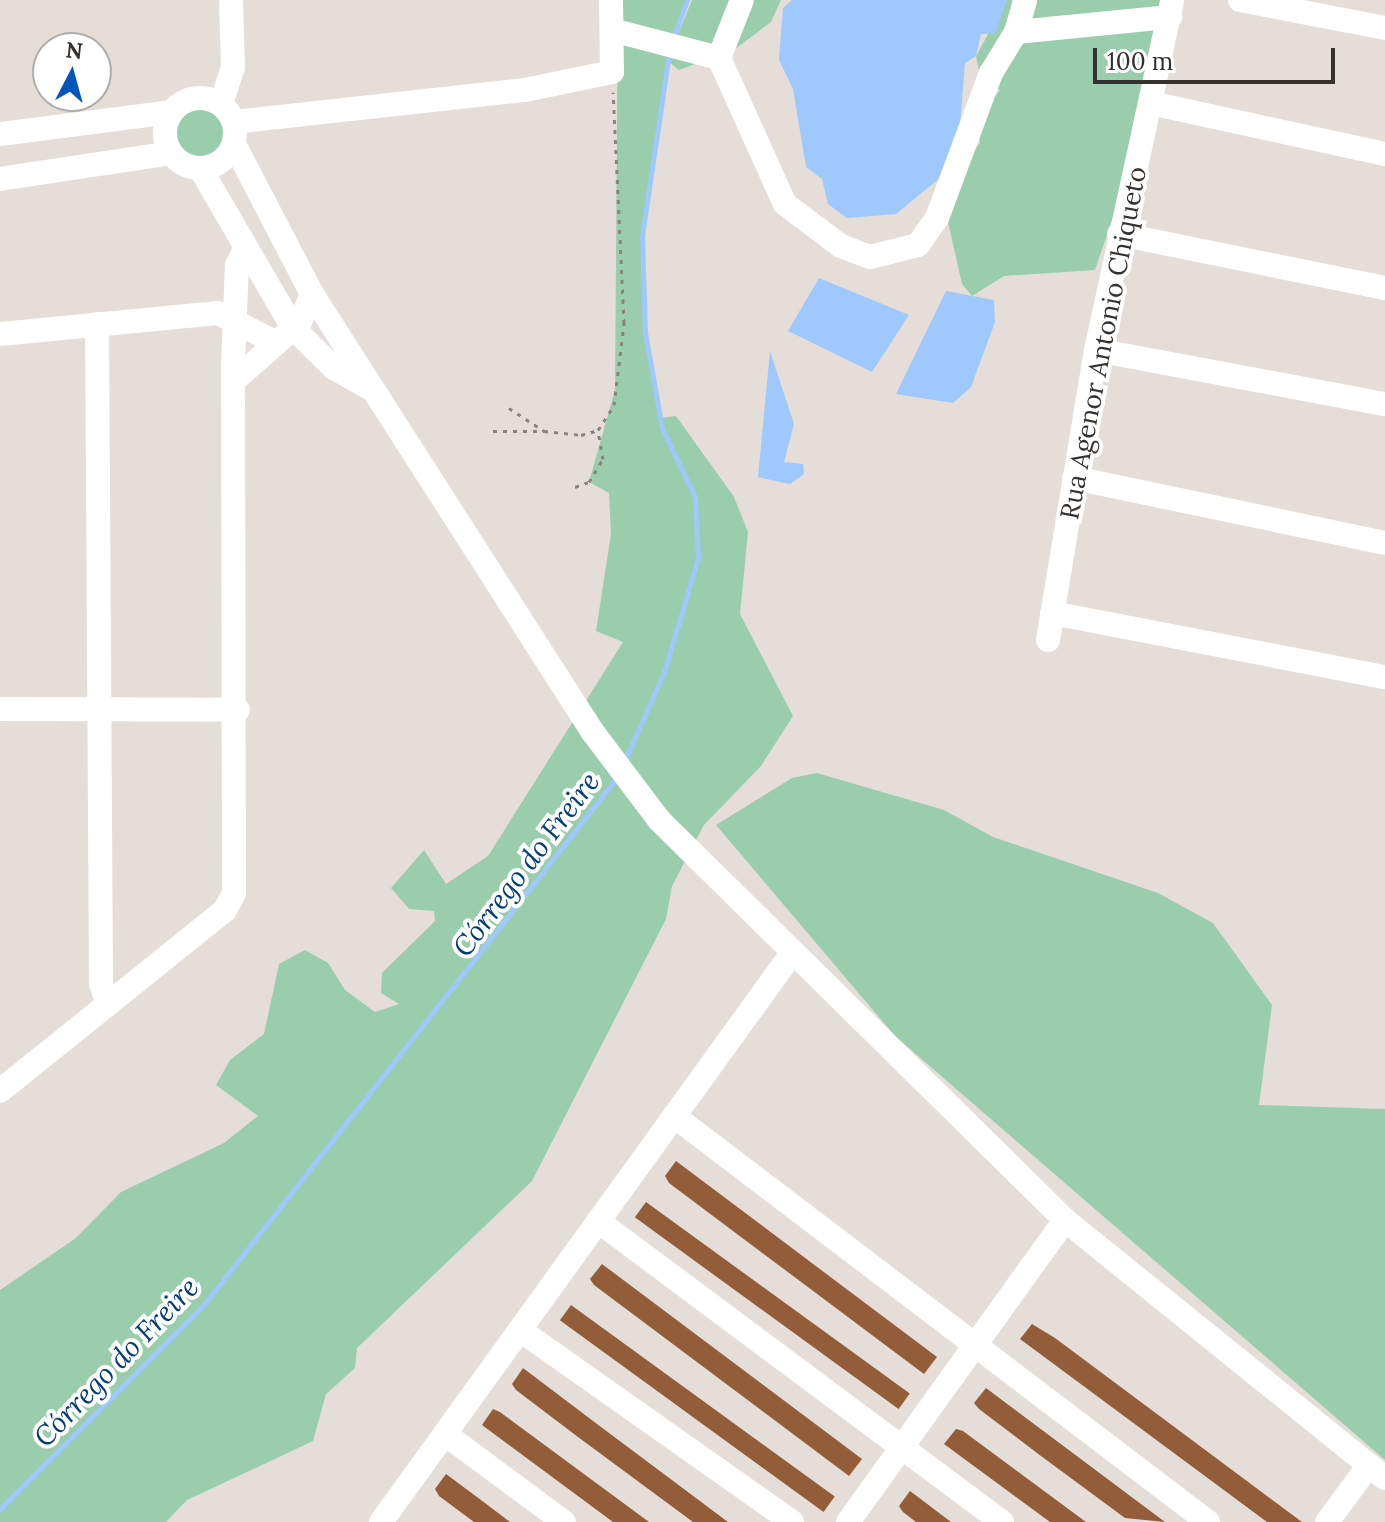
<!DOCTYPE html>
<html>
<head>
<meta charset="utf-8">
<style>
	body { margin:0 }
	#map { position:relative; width:1385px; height:1522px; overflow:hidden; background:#e5ddd8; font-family:Lora,serif }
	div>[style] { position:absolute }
	.green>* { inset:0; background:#9acdac }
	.round { border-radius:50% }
	.water>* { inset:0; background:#9fc8fc }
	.stream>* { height:5px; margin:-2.5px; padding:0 2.5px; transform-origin:2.5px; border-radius:2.5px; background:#9fc8fc }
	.building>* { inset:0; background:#925d38; transform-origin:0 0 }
	.path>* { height:3px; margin-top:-1.5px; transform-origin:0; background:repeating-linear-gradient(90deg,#888380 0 4px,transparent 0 10px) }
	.minor>* { height:24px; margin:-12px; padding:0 12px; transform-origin:12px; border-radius:12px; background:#fff }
	.minor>.ring { margin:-12px; padding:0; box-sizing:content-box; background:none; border:24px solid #fff; border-radius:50% }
	span { translate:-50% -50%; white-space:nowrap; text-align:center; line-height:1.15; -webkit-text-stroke:8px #fff; paint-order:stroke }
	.street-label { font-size:26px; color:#34312f }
	.water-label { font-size:28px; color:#023c79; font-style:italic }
	.north { position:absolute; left:32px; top:32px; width:80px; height:80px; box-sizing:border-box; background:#fff; border:2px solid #aeadac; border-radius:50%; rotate:6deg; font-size:22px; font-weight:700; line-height:32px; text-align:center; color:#34312f }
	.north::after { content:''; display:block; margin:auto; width:28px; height:36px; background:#0454be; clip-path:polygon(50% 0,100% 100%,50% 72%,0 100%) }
	.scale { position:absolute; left:1093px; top:48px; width:242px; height:36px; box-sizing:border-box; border:4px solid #34312f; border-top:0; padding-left:10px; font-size:24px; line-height:28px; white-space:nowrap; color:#34312f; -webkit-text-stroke:6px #fff; paint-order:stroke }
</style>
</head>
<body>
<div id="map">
	<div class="green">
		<i style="clip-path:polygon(618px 0,688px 0,675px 41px,692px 0,781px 0,771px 22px,735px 49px,679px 70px,668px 61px,642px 236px,645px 333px,660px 418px,676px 416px,734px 497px,748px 532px,740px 614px,793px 716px,761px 766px,704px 825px,672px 886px,666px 919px,532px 1181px,357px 1348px,355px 1368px,326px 1394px,313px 1441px,187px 1500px,166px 1522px,0 1522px,0 1290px,76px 1238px,121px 1192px,224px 1143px,258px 1116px,216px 1085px,230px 1060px,264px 1034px,279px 964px,305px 950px,328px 963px,345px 990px,375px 1012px,399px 1004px,381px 993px,382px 973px,435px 921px,434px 911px,409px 909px,391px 888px,424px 850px,446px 884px,488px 856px,623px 642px,596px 631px,611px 534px,609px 493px,589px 482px,615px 390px)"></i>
		<i style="clip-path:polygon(1007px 0,1168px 0,1151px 105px,1095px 270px,1004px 276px,972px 296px,962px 284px,941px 191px,980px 143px,978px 118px,1000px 90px,981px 80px,976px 56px)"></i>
		<i class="round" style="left:174px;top:107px;width:52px;height:52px"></i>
		<i style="clip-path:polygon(817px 773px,944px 810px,993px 837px,1158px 893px,1213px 923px,1272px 1005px,1259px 1105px,1385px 1109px,1385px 1460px,895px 1036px,716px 825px,792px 778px)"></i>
	</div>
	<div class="water">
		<i style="clip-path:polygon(792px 0,1007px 0,995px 34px,981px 34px,976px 56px,965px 63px,957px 164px,896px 214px,847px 218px,828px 204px,822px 179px,806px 167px,793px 89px,779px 60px,783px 8px)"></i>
		<i style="clip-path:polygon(819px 278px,909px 315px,872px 372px,788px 331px)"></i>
		<i style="clip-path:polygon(946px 291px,994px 300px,995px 322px,971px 387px,953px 403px,896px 394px)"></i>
		<i style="clip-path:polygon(770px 351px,794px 424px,784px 462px,803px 464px,804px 474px,790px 484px,758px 477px)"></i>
	</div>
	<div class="stream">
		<i style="left:672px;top:41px;width:44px;rotate:-69.9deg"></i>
		<i style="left:625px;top:760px;width:96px;rotate:-66.1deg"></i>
		<i style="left:664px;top:672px;width:119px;rotate:-73.4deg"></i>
		<i style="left:698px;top:558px;width:61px;rotate:-92.8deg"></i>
		<i style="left:695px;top:497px;width:76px;rotate:-115.6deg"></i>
		<i style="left:662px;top:428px;width:97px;rotate:-100.1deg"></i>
		<i style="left:645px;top:333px;width:97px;rotate:-91.8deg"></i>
		<i style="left:642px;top:236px;width:184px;rotate:-81.6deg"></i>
		<i style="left:0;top:1509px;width:291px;rotate:-45.1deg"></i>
		<i style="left:205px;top:1303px;width:670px;rotate:-51.91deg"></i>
	</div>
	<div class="building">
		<i style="clip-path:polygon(676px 1161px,937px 1357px,924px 1374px,669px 1183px,665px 1176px)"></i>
		<i style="left:646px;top:1202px;width:326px;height:19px;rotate:36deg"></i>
		<i style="clip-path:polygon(602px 1264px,862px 1459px,849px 1476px,594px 1285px,590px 1279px)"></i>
		<i style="left:571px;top:1305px;width:326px;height:19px;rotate:36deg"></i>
		<i style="clip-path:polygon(1032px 1324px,1055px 1338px,1302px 1522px,1267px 1522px,1020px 1339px)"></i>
		<i style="clip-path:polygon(523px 1368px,597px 1424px,728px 1522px,693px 1522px,578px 1437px,516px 1390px,512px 1384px)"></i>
		<i style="clip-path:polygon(986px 1388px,1022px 1415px,1165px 1522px,1125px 1518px,1041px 1456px,979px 1409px,974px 1403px)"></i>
		<i style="clip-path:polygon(493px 1409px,500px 1412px,649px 1522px,613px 1522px,482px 1425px)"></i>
		<i style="clip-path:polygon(956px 1429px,963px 1431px,1086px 1522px,1050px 1522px,944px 1444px)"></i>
		<i style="clip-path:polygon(446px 1474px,485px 1503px,510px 1522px,474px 1522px,439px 1496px,435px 1489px)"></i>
		<i style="clip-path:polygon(910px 1491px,918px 1497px,951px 1522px,916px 1522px,903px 1512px,899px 1506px)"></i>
	</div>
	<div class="path">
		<i style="left:509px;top:408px;width:42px;rotate:33.3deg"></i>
		<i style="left:544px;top:431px;width:37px;rotate:6deg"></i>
		<i style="left:581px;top:435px;width:18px;rotate:-16deg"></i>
		<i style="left:598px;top:430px;width:30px;rotate:-57deg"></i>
		<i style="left:614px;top:405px;width:83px;rotate:-83deg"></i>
		<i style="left:624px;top:323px;width:231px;rotate:-92.7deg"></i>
		<i style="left:493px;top:431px;width:51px"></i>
		<i style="left:575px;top:487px;width:15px;rotate:-20deg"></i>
		<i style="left:589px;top:482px;width:27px;rotate:-59deg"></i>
		<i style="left:603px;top:459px;width:29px;rotate:-100deg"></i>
	</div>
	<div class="minor">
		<i style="left:1240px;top:0;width:148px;rotate:10.9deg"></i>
		<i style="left:612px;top:30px;width:111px;rotate:14.7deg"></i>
		<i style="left:719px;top:58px;width:62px;rotate:-68.4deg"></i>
		<i style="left:1016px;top:32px;width:33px;rotate:-74deg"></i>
		<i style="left:719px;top:58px;width:160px;rotate:65.7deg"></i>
		<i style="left:785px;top:204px;width:70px;rotate:36.9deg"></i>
		<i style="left:841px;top:246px;width:31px;rotate:21deg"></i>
		<i style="left:870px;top:257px;width:49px;rotate:-14deg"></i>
		<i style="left:918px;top:245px;width:33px;rotate:-55deg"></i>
		<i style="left:937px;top:218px;width:155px;rotate:-69.6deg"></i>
		<i style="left:991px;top:73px;width:48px;rotate:-58.6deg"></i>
		<i style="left:1016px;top:32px;width:155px;rotate:-5.6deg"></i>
		<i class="ring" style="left:165px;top:98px;width:46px;height:46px"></i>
		<i style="left:221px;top:104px;width:38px;rotate:-72deg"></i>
		<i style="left:233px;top:68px;width:68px;rotate:-91.7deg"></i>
		<i style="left:1155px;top:104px;width:235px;rotate:12.3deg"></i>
		<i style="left:234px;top:122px;width:293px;rotate:-6.3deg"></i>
		<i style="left:525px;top:90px;width:89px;rotate:-11.7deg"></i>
		<i style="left:612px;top:72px;width:72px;rotate:-90.8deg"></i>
		<i style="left:0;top:134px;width:172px;rotate:-7.3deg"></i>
		<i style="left:234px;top:144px;width:169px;rotate:62.5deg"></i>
		<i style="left:312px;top:294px;width:30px;rotate:113deg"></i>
		<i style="left:300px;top:322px;width:83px;rotate:138.4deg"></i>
		<i style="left:200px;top:168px;width:185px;rotate:59.8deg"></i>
		<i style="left:293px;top:328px;width:57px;rotate:44.3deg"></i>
		<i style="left:334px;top:368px;width:45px;rotate:29.4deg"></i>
		<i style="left:0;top:179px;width:173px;rotate:-8.6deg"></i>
		<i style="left:1119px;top:234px;width:271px;rotate:11.5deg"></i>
		<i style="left:312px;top:294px;width:519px;rotate:57.35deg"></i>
		<i style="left:592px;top:731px;width:111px;rotate:53deg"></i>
		<i style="left:659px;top:820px;width:570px;rotate:44.57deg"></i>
		<i style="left:1065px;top:1220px;width:411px;rotate:38.9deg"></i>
		<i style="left:97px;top:324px;width:660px;rotate:89.65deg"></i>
		<i style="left:101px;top:984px;width:21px;rotate:71deg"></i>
		<i style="left:0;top:334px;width:219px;rotate:-5.5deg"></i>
		<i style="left:218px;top:313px;width:64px;rotate:27deg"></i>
		<i style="left:1096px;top:350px;width:294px;rotate:10.6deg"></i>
		<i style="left:1074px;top:478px;width:318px;rotate:11.8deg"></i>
		<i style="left:1052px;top:613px;width:339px;rotate:10.9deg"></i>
		<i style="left:1048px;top:640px;width:294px;rotate:-80.6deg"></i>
		<i style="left:1096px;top:350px;width:358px;rotate:-77.7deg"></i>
		<i style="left:0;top:709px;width:238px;rotate:0.2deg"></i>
		<i style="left:0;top:1091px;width:289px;rotate:-38.8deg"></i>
		<i style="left:225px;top:910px;width:19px;rotate:-62deg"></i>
		<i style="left:234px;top:893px;width:529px;rotate:-90.11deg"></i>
		<i style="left:233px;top:364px;width:99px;rotate:-87.7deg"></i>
		<i style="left:237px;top:265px;width:18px;rotate:-63deg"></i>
		<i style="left:674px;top:1116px;width:671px;rotate:37.25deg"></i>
		<i style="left:598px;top:1221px;width:504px;rotate:36.69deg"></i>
		<i style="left:520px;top:1330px;width:333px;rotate:35.2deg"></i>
		<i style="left:445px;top:1434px;width:148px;rotate:36.5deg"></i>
		<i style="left:381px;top:1522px;width:698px;rotate:-54.15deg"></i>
		<i style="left:848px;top:1522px;width:372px;rotate:-54.3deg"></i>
		<i style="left:1327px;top:1522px;width:71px;rotate:-53.6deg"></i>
	</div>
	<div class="street-label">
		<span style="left:1103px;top:343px;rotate:-79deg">Rua Agenor Antonio Chiqueto</span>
	</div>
	<div class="water-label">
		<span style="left:526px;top:864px;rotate:-53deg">Córrego do Freire</span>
		<span style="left:116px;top:1362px;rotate:-46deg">Córrego do Freire</span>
	</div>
	<div class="north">N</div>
	<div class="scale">100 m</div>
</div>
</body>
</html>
